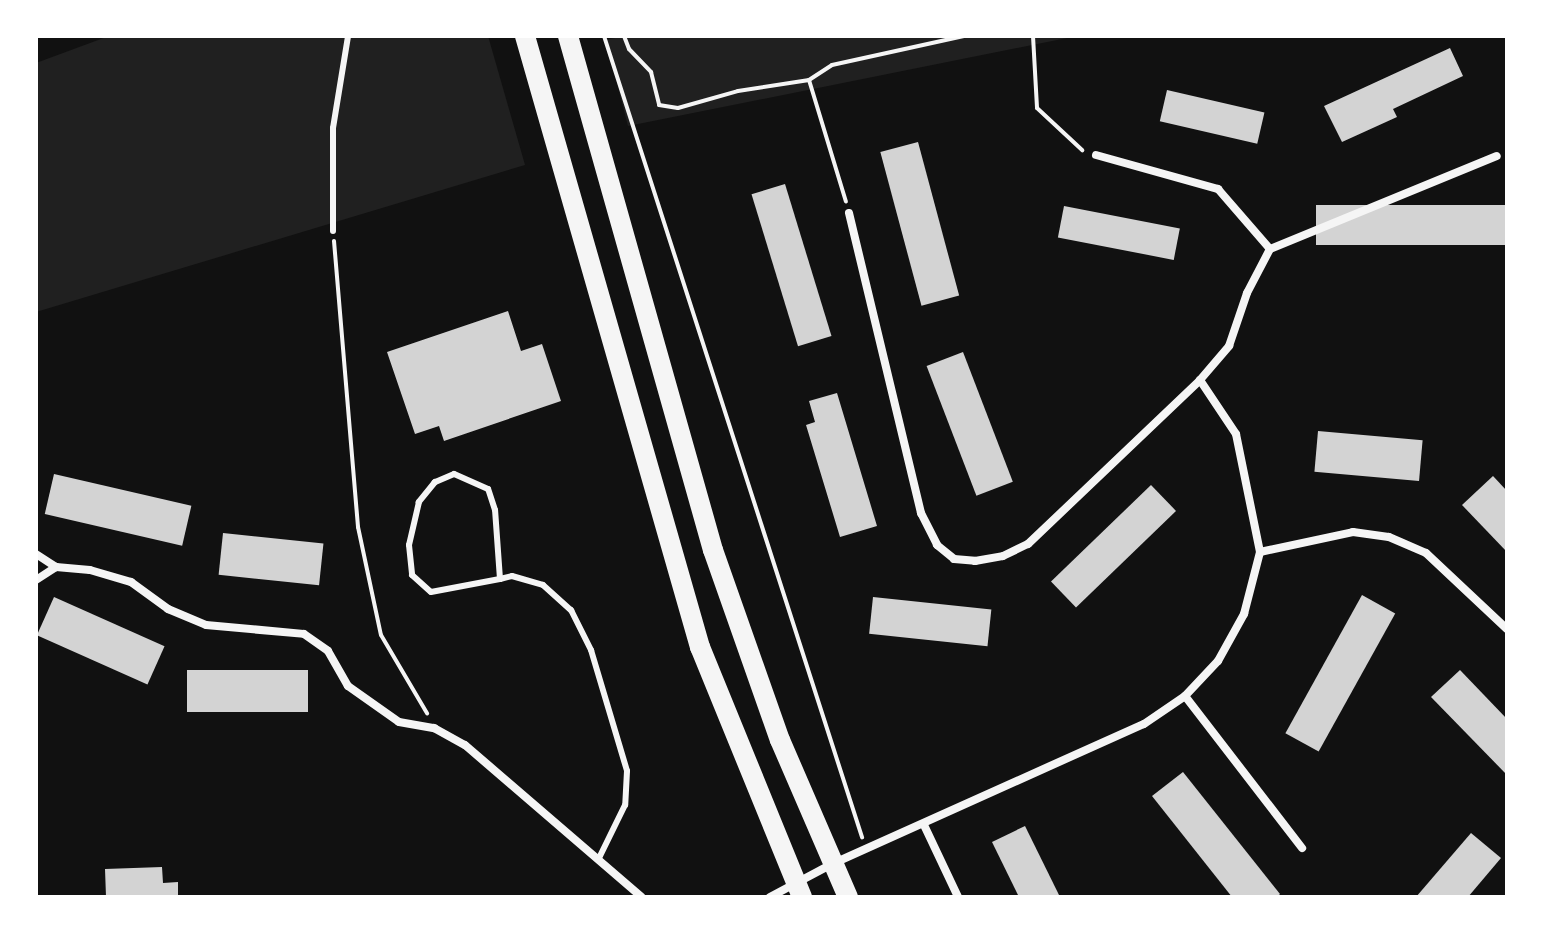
<!DOCTYPE html>
<html>
<head>
<meta charset="utf-8">
<style>
	body { margin:0 }
	#map { position:relative; width:1543px; height:933px; overflow:hidden; background:#111; font-family:Arial,sans-serif }
	div>[style] { position:absolute }
	.green>* { inset:0; background:#202020 }
	.building>* { inset:0; background:#d3d3d3; transform-origin:0 0 }
	.path>* { height:4px; margin:-2px; padding:0 2px; transform-origin:2px; border-radius:2px; background:#f5f5f5 }
	.service>* { height:6px; margin:-3px; padding:0 3px; transform-origin:3px; border-radius:3px; background:#f5f5f5 }
	.minor>* { height:8px; margin:-4px; padding:0 4px; transform-origin:4px; border-radius:4px; background:#f5f5f5 }
	.primary>* { height:20px; margin:-10px; padding:0 10px; transform-origin:10px; border-radius:10px; background:#f5f5f5 }
	span { translate:-50% -50%; white-space:nowrap; text-align:center; line-height:1.15; -webkit-text-stroke:6px #fff; paint-order:stroke }
	.frame { position:absolute; inset:0; border:38px solid #fff; pointer-events:none }
</style>
</head>
<body>
<div id="map">
	<div class="green">
		<i style="clip-path:polygon(109px 36px,488px 36px,525px 165px,36px 312px,36px 63px)"></i>
		<i style="clip-path:polygon(624px 36px,1077px 36px,628px 126px,606px 40px)"></i>
	</div>
	<div class="building">
		<i style="clip-path:polygon(1450px 48px,1463px 76px,1393px 109px,1397px 117px,1342px 142px,1324px 106px)"></i>
		<i style="left:1167px;top:90px;width:100px;height:32px;rotate:13deg"></i>
		<i style="left:918px;top:142px;width:159px;height:39px;rotate:75deg"></i>
		<i style="left:785px;top:184px;width:159px;height:35px;rotate:73deg"></i>
		<i style="left:1507px;top:205px;width:40px;height:191px;rotate:90deg"></i>
		<i style="left:1064px;top:206px;width:118px;height:32px;rotate:11deg"></i>
		<i style="clip-path:polygon(508px 311px,521px 351px,542px 344px,561px 401px,444px 441px,439px 426px,415px 434px,387px 352px)"></i>
		<i style="left:963px;top:352px;width:139px;height:39px;rotate:69deg"></i>
		<i style="clip-path:polygon(837px 393px,877px 526px,840px 537px,806px 425px,815px 422px,809px 401px)"></i>
		<i style="left:1318px;top:431px;width:105px;height:41px;rotate:5deg"></i>
		<i style="left:54px;top:474px;width:141px;height:41px;rotate:13deg"></i>
		<i style="clip-path:polygon(1493px 476px,1507px 491px,1507px 552px,1462px 505px)"></i>
		<i style="left:1151px;top:485px;width:36px;height:139px;rotate:46deg"></i>
		<i style="left:223px;top:533px;width:101px;height:42px;rotate:6deg"></i>
		<i style="left:1362px;top:595px;width:38px;height:158px;rotate:29deg"></i>
		<i style="left:54px;top:597px;width:121px;height:42px;rotate:24deg"></i>
		<i style="left:873px;top:597px;width:119px;height:37px;rotate:6deg"></i>
		<i style="left:187px;top:670px;width:121px;height:42px"></i>
		<i style="clip-path:polygon(1460px 670px,1507px 719px,1507px 775px,1431px 697px)"></i>
		<i style="clip-path:polygon(1183px 772px,1280px 894px,1277px 897px,1232px 897px,1152px 796px)"></i>
		<i style="clip-path:polygon(1025px 826px,1060px 897px,1019px 897px,992px 842px)"></i>
		<i style="clip-path:polygon(1471px 833px,1501px 858px,1468px 897px,1416px 897px)"></i>
		<i style="clip-path:polygon(162px 867px,163px 883px,178px 882px,178px 897px,106px 897px,105px 869px)"></i>
	</div>
	<div class="path">
		<i style="left:604px;top:36px;width:842px;rotate:72.15deg"></i>
		<i style="left:624px;top:36px;width:14px;rotate:69deg"></i>
		<i style="left:629px;top:49px;width:32px;rotate:46deg"></i>
		<i style="left:651px;top:72px;width:34px;rotate:76deg"></i>
		<i style="left:659px;top:105px;width:19px;rotate:9deg"></i>
		<i style="left:678px;top:108px;width:62px;rotate:-15.8deg"></i>
		<i style="left:738px;top:91px;width:72px;rotate:-8.8deg"></i>
		<i style="left:809px;top:80px;width:127px;rotate:73.1deg"></i>
		<i style="left:1033px;top:36px;width:72px;rotate:86.8deg"></i>
		<i style="left:1037px;top:108px;width:62px;rotate:43deg"></i>
		<i style="left:809px;top:80px;width:27px;rotate:-33deg"></i>
		<i style="left:832px;top:65px;width:135px;rotate:-12.4deg"></i>
		<i style="left:334px;top:241px;width:287px;rotate:85.2deg"></i>
		<i style="left:358px;top:527px;width:110px;rotate:78deg"></i>
		<i style="left:381px;top:635px;width:91px;rotate:59.5deg"></i>
	</div>
	<div class="service">
		<i style="left:333px;top:231px;width:103px;rotate:-90deg"></i>
		<i style="left:333px;top:128px;width:93px;rotate:-80.7deg"></i>
		<i style="left:500px;top:579px;width:69px;rotate:-94.1deg"></i>
		<i style="left:495px;top:510px;width:22px;rotate:-108deg"></i>
		<i style="left:488px;top:489px;width:37px;rotate:-156deg"></i>
		<i style="left:454px;top:474px;width:21px;rotate:157deg"></i>
		<i style="left:435px;top:482px;width:26px;rotate:129deg"></i>
		<i style="left:419px;top:502px;width:44px;rotate:103.1deg"></i>
		<i style="left:409px;top:545px;width:30px;rotate:84deg"></i>
		<i style="left:412px;top:575px;width:25px;rotate:42deg"></i>
		<i style="left:431px;top:592px;width:70px;rotate:-10.7deg"></i>
		<i style="left:500px;top:579px;width:12px;rotate:-14deg"></i>
		<i style="left:512px;top:576px;width:32px;rotate:16deg"></i>
		<i style="left:543px;top:585px;width:38px;rotate:42deg"></i>
		<i style="left:571px;top:610px;width:45px;rotate:63.4deg"></i>
		<i style="left:591px;top:650px;width:126px;rotate:73.4deg"></i>
		<i style="left:627px;top:771px;width:34px;rotate:93deg"></i>
		<i style="left:625px;top:805px;width:59px;rotate:116.1deg"></i>
	</div>
	<div class="minor">
		<i style="left:1096px;top:155px;width:127px;rotate:15.6deg"></i>
		<i style="left:1218px;top:189px;width:79px;rotate:49.1deg"></i>
		<i style="left:849px;top:213px;width:309px;rotate:76.5deg"></i>
		<i style="left:921px;top:513px;width:36px;rotate:63deg"></i>
		<i style="left:937px;top:545px;width:22px;rotate:39deg"></i>
		<i style="left:954px;top:559px;width:21px;rotate:5deg"></i>
		<i style="left:975px;top:561px;width:28px;rotate:-10deg"></i>
		<i style="left:1003px;top:556px;width:28px;rotate:-26deg"></i>
		<i style="left:1028px;top:544px;width:238px;rotate:-43.6deg"></i>
		<i style="left:1270px;top:249px;width:245px;rotate:-22.3deg"></i>
		<i style="left:1260px;top:552px;width:95px;rotate:-12.1deg"></i>
		<i style="left:1353px;top:532px;width:36px;rotate:8deg"></i>
		<i style="left:1389px;top:537px;width:40px;rotate:23.4deg"></i>
		<i style="left:1426px;top:553px;width:111px;rotate:43.2deg"></i>
		<i style="left:36px;top:554px;width:24px;rotate:33deg"></i>
		<i style="left:56px;top:567px;width:34px;rotate:5deg"></i>
		<i style="left:90px;top:570px;width:43px;rotate:16.3deg"></i>
		<i style="left:131px;top:582px;width:46px;rotate:36.1deg"></i>
		<i style="left:168px;top:609px;width:41px;rotate:22.8deg"></i>
		<i style="left:206px;top:625px;width:98px;rotate:5.2deg"></i>
		<i style="left:304px;top:634px;width:29px;rotate:35deg"></i>
		<i style="left:328px;top:651px;width:40px;rotate:60.3deg"></i>
		<i style="left:348px;top:686px;width:62px;rotate:35.2deg"></i>
		<i style="left:399px;top:722px;width:36px;rotate:10deg"></i>
		<i style="left:434px;top:728px;width:35px;rotate:29deg"></i>
		<i style="left:465px;top:745px;width:233px;rotate:40.7deg"></i>
		<i style="left:36px;top:580px;width:24px;rotate:-33deg"></i>
		<i style="left:1185px;top:696px;width:192px;rotate:52.4deg"></i>
		<i style="left:924px;top:825px;width:80px;rotate:64.7deg"></i>
		<i style="left:770px;top:897px;width:70px;rotate:-28deg"></i>
		<i style="left:832px;top:864px;width:342px;rotate:-24.2deg"></i>
		<i style="left:1144px;top:724px;width:50px;rotate:-34.3deg"></i>
		<i style="left:1185px;top:696px;width:48px;rotate:-46.7deg"></i>
		<i style="left:1218px;top:661px;width:54px;rotate:-61deg"></i>
		<i style="left:1244px;top:614px;width:64px;rotate:-75.5deg"></i>
		<i style="left:1260px;top:552px;width:120px;rotate:-101.5deg"></i>
		<i style="left:1236px;top:434px;width:65px;rotate:-123.7deg"></i>
		<i style="left:1200px;top:380px;width:45px;rotate:-49.5deg"></i>
		<i style="left:1229px;top:346px;width:56px;rotate:-71.2deg"></i>
		<i style="left:1247px;top:293px;width:50px;rotate:-62.4deg"></i>
	</div>
	<div class="primary">
		<i style="left:525px;top:36px;width:636px;rotate:74.02deg"></i>
		<i style="left:700px;top:647px;width:270px;rotate:67.8deg"></i>
		<i style="left:568px;top:36px;width:534px;rotate:74.25deg"></i>
		<i style="left:713px;top:550px;width:201px;rotate:70.6deg"></i>
		<i style="left:780px;top:740px;width:171px;rotate:66.6deg"></i>
	</div>
	<div class="frame"></div>
</div>
</body>
</html>
